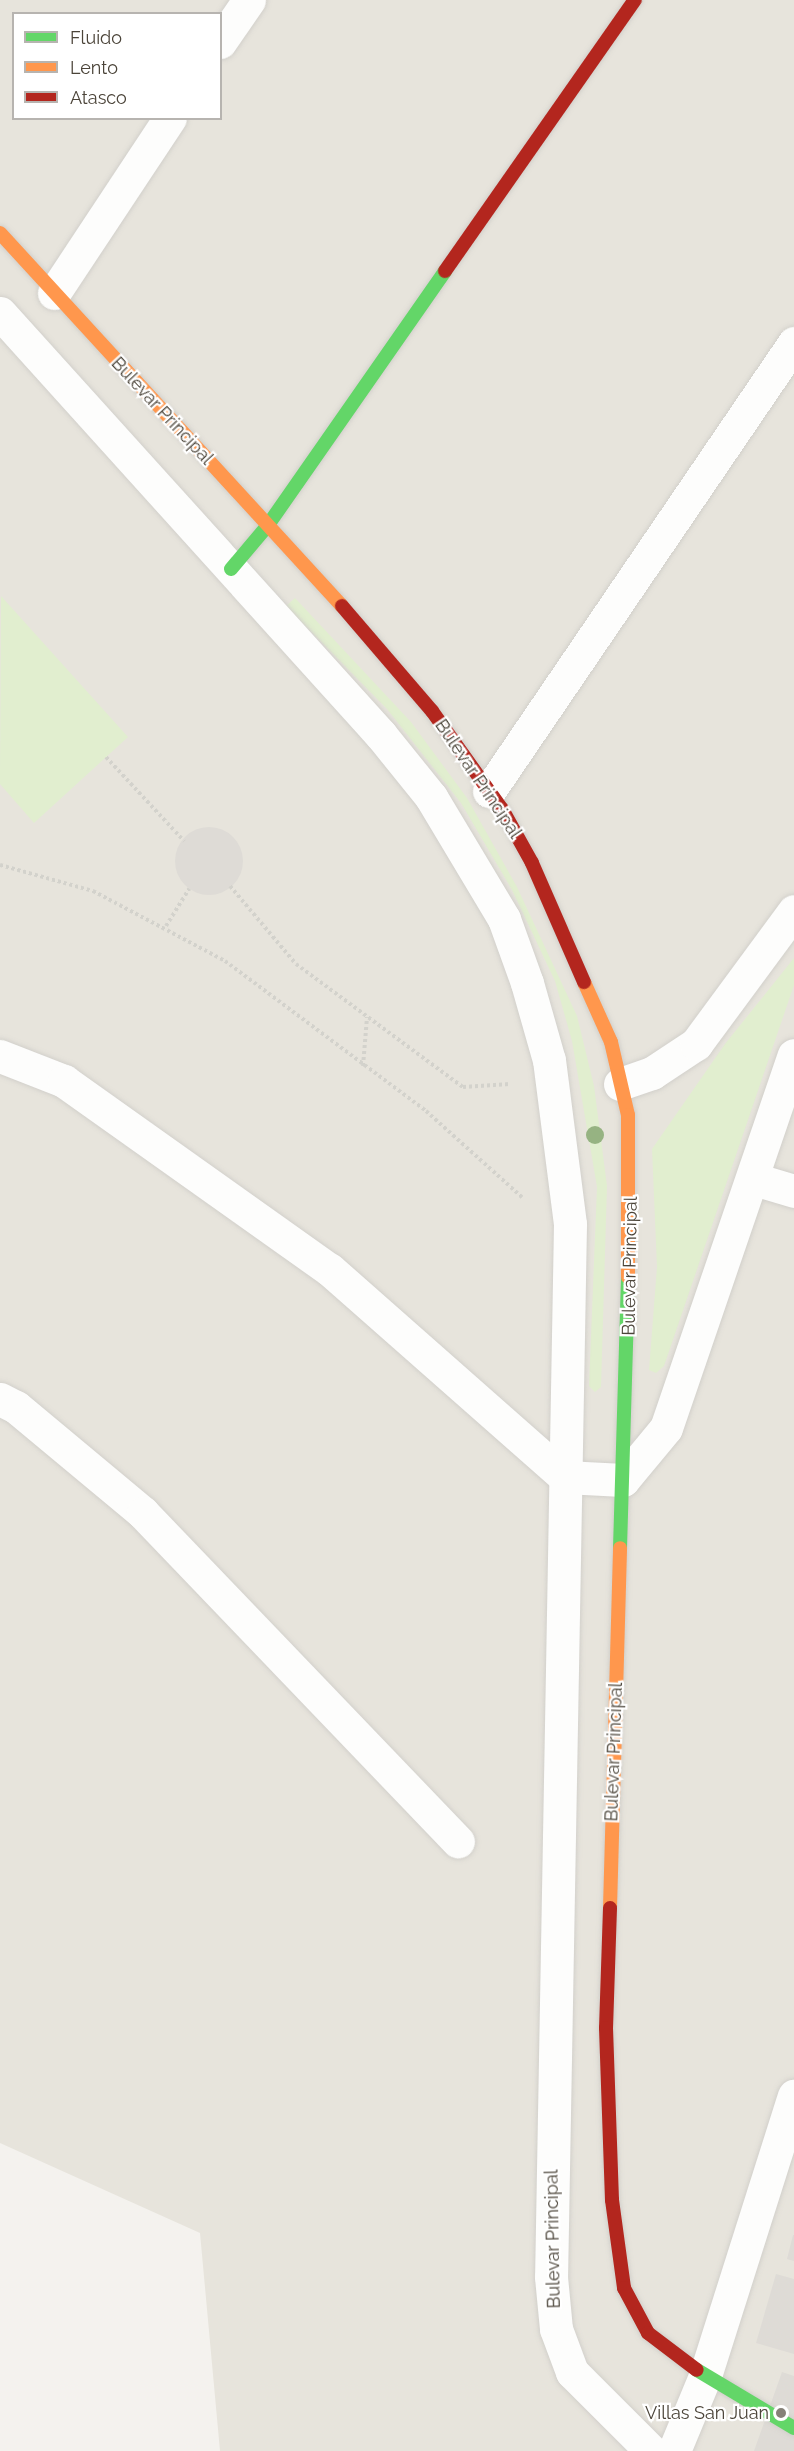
<!DOCTYPE html>
<html>
<head>
<meta charset="utf-8">
<style>
	body { margin:0 }
	#map { position:relative; width:794px; height:2451px; overflow:hidden; background:#f4f2ee; font-family:Raleway,sans-serif }
	div>[style] { position:absolute }
	.residential>* { inset:0; background:#e7e4dc }
	.green>* { inset:0; background:#e1eecf }
	.building>* { inset:0; background:#dedbd6 }
	.round { border-radius:50% }
	.path>* { height:4px; margin-top:-2px; transform-origin:0; background:repeating-linear-gradient(90deg,#d3d2cc 0 3px,transparent 0 6px) }
	.roads { filter:drop-shadow(0 0 2px #d2d0cb) drop-shadow(0 0 2px #d2d0cb) }
	.street>* { height:33px; margin:-16.5px; padding:0 16.5px; transform-origin:16.5px; border-radius:16.5px; background:#fdfdfc }
	.fast>* { height:14px; margin:-7px; padding:0 7px; transform-origin:7px; border-radius:7px; background:#63d668 }
	.slow>* { height:14px; margin:-7px; padding:0 7px; transform-origin:7px; border-radius:7px; background:#ff974d }
	.jam>* { height:14px; margin:-7px; padding:0 7px; transform-origin:7px; border-radius:7px; background:#b3261e }
	.trees>* { width:18px; height:18px; margin:-9px; border-radius:50%; background:#96b382 }
	.dots>* { width:16px; height:16px; translate:-50% -50%; box-sizing:border-box; border:3px solid #fff; border-radius:50% }
	span { translate:-50% -50%; white-space:nowrap; text-align:center; line-height:1.15; -webkit-text-stroke:4.5px #fff; paint-order:stroke }
	.street-label { font-size:18px; color:#4b4439 }
	.poi-label { font-size:18px; color:#4b4439 }
	.right { translate:-100% -50%; text-align:right }
	.legend { position:absolute; left:12px; top:12px; width:210px; height:108px; box-sizing:border-box; background:#fff; border:2px solid #b7b4b0; margin:0; padding:8px 10px; list-style:none; font-size:18px; color:#4b4439 }
	.legend li { display:flex; align-items:center; gap:12px; height:30px }
	.legend b { width:30px; border:2px solid #b7b4b0 }
</style>
</head>
<body>
<div id="map">
	<div class="residential">
		<i style="clip-path:polygon(evenodd,0 0,794px 0,794px 2451px,220px 2451px,200px 2233px,0 2143px,0 0,14px 14px,220px 14px,220px 118px,14px 118px,14px 14px)"></i>
	</div>
	<div class="green">
		<i style="clip-path:polygon(1px 596px,128px 737px,34px 823px,0 784px)"></i>
		<i style="clip-path:polygon(295px 598px,411px 722px,467px 798px,517px 887px,577px 1016px,594px 1086px,607px 1186px,601px 1387px,595px 1392px,589px 1386px,597px 1187px,572px 1041px,555px 981px,512px 890px,461px 803px,387px 709px,286px 606px)"></i>
		<i style="clip-path:polygon(794px 958px,794px 985px,664px 1366px,656px 1373px,649px 1370px,657px 1267px,652px 1149px,725px 1044px)"></i>
	</div>
	<div class="building">
		<i class="round" style="left:175px;top:827px;width:68px;height:68px"></i>
		<i style="clip-path:polygon(793px 2235px,794px 2235px,794px 2261px,787px 2259px)"></i>
		<i style="clip-path:polygon(776px 2274px,794px 2279px,794px 2354px,756px 2343px)"></i>
		<i style="clip-path:polygon(782px 2372px,794px 2376px,794px 2451px,754px 2451px)"></i>
	</div>
	<div class="path">
		<i style="left:106px;top:757px;width:115px;rotate:47.1deg"></i>
		<i style="left:0;top:865px;width:97px;rotate:15.6deg"></i>
		<i style="left:93px;top:891px;width:149px;rotate:27.9deg"></i>
		<i style="left:225px;top:961px;width:251px;rotate:36.7deg"></i>
		<i style="left:426px;top:1111px;width:129px;rotate:41.9deg"></i>
		<i style="left:230px;top:886px;width:102px;rotate:49.8deg"></i>
		<i style="left:296px;top:964px;width:207px;rotate:36.4deg"></i>
		<i style="left:463px;top:1087px;width:47px;rotate:-3.7deg"></i>
		<i style="left:166px;top:926px;width:44px;rotate:-58.1deg"></i>
		<i style="left:363px;top:1066px;width:49px;rotate:-85.3deg"></i>
	</div>
	<div class="roads">
		<div class="street">
			<i style="left:220px;top:42px;width:51px;rotate:-55.4deg"></i>
			<i style="left:54px;top:293px;width:210px;rotate:-56.5deg"></i>
			<i style="left:0;top:313px;width:569px;rotate:47.92deg"></i>
			<i style="left:381px;top:735px;width:80px;rotate:51.1deg"></i>
			<i style="left:431px;top:797px;width:142px;rotate:59.1deg"></i>
			<i style="left:504px;top:919px;width:68px;rotate:70.2deg"></i>
			<i style="left:527px;top:983px;width:80px;rotate:74.1deg"></i>
			<i style="left:549px;top:1060px;width:165px;rotate:82.7deg"></i>
			<i style="left:570px;top:1224px;width:1053px;rotate:91.03deg"></i>
			<i style="left:551px;top:2277px;width:52px;rotate:84.5deg"></i>
			<i style="left:556px;top:2329px;width:46px;rotate:69.6deg"></i>
			<i style="left:572px;top:2372px;width:112px;rotate:45deg"></i>
			<i style="left:489px;top:791px;width:542px;rotate:-55.75deg"></i>
			<i style="left:0;top:1056px;width:69px;rotate:21.3deg"></i>
			<i style="left:64px;top:1081px;width:325px;rotate:35.4deg"></i>
			<i style="left:329px;top:1269px;width:315px;rotate:41.4deg"></i>
			<i style="left:565px;top:1477px;width:58px;rotate:3deg"></i>
			<i style="left:623px;top:1480px;width:67px;rotate:-50.4deg"></i>
			<i style="left:666px;top:1428px;width:394px;rotate:-71.1deg"></i>
			<i style="left:620px;top:1084px;width:34px;rotate:-19deg"></i>
			<i style="left:652px;top:1073px;width:53px;rotate:-33.4deg"></i>
			<i style="left:696px;top:1044px;width:165px;rotate:-53.6deg"></i>
			<i style="left:754px;top:1179px;width:42px;rotate:16.7deg"></i>
			<i style="left:0;top:1399px;width:18px;rotate:27deg"></i>
			<i style="left:16px;top:1407px;width:165px;rotate:39.8deg"></i>
			<i style="left:143px;top:1513px;width:455px;rotate:46.2deg"></i>
			<i style="left:674px;top:2451px;width:81px;rotate:-67.5deg"></i>
			<i style="left:705px;top:2376px;width:294px;rotate:-72.4deg"></i>
		</div>
		<div class="fast">
			<i style="left:231px;top:569px;width:57px;rotate:-49.9deg"></i>
			<i style="left:268px;top:525px;width:310px;rotate:-55.1deg"></i>
			<i style="left:620px;top:1548px;width:271px;rotate:-88.3deg"></i>
			<i style="left:697px;top:2370px;width:113px;rotate:30.9deg"></i>
		</div>
		<div class="slow">
			<i style="left:0;top:233px;width:506px;rotate:47.48deg"></i>
			<i style="left:584px;top:982px;width:66px;rotate:65.8deg"></i>
			<i style="left:611px;top:1042px;width:75px;rotate:76.9deg"></i>
			<i style="left:628px;top:1115px;width:162px;rotate:90deg"></i>
			<i style="left:610px;top:1908px;width:360px;rotate:-88.4deg"></i>
		</div>
		<div class="jam">
			<i style="left:445px;top:271px;width:331px;rotate:-55deg"></i>
			<i style="left:342px;top:606px;width:138px;rotate:49.4deg"></i>
			<i style="left:432px;top:711px;width:120px;rotate:54.5deg"></i>
			<i style="left:502px;top:809px;width:62px;rotate:60.9deg"></i>
			<i style="left:532px;top:863px;width:130px;rotate:66.4deg"></i>
			<i style="left:610px;top:1908px;width:120px;rotate:91.9deg"></i>
			<i style="left:606px;top:2028px;width:172px;rotate:88deg"></i>
			<i style="left:612px;top:2200px;width:89px;rotate:82.2deg"></i>
			<i style="left:624px;top:2288px;width:51px;rotate:61.9deg"></i>
			<i style="left:648px;top:2333px;width:61px;rotate:37.1deg"></i>
		</div>
	</div>
	<div class="trees">
		<i style="left:595px;top:1135px"></i>
	</div>
	<div class="dots">
		<i style="left:781px;top:2413px;background:#868178"></i>
	</div>
	<div class="street-label">
		<span style="left:162px;top:411px;rotate:47deg">Bulevar Principal</span>
		<span style="left:478px;top:779px;rotate:56deg">Bulevar Principal</span>
		<span style="left:630px;top:1266px;rotate:-89deg">Bulevar Principal</span>
		<span style="left:614px;top:1752px;rotate:-88deg">Bulevar Principal</span>
		<span style="left:553px;top:2239px;rotate:-91deg">Bulevar Principal</span>
	</div>
	<div class="poi-label">
		<span class="right" style="left:769px;top:2413px">Villas San Juan</span>
	</div>
	<ul class="legend">
	<li><b style="height:8px;background:#63d668"></b>Fluido</li>
	<li><b style="height:8px;background:#ff974d"></b>Lento</li>
	<li><b style="height:8px;background:#b3261e"></b>Atasco</li>
	</ul>
</div>
</body>
</html>
